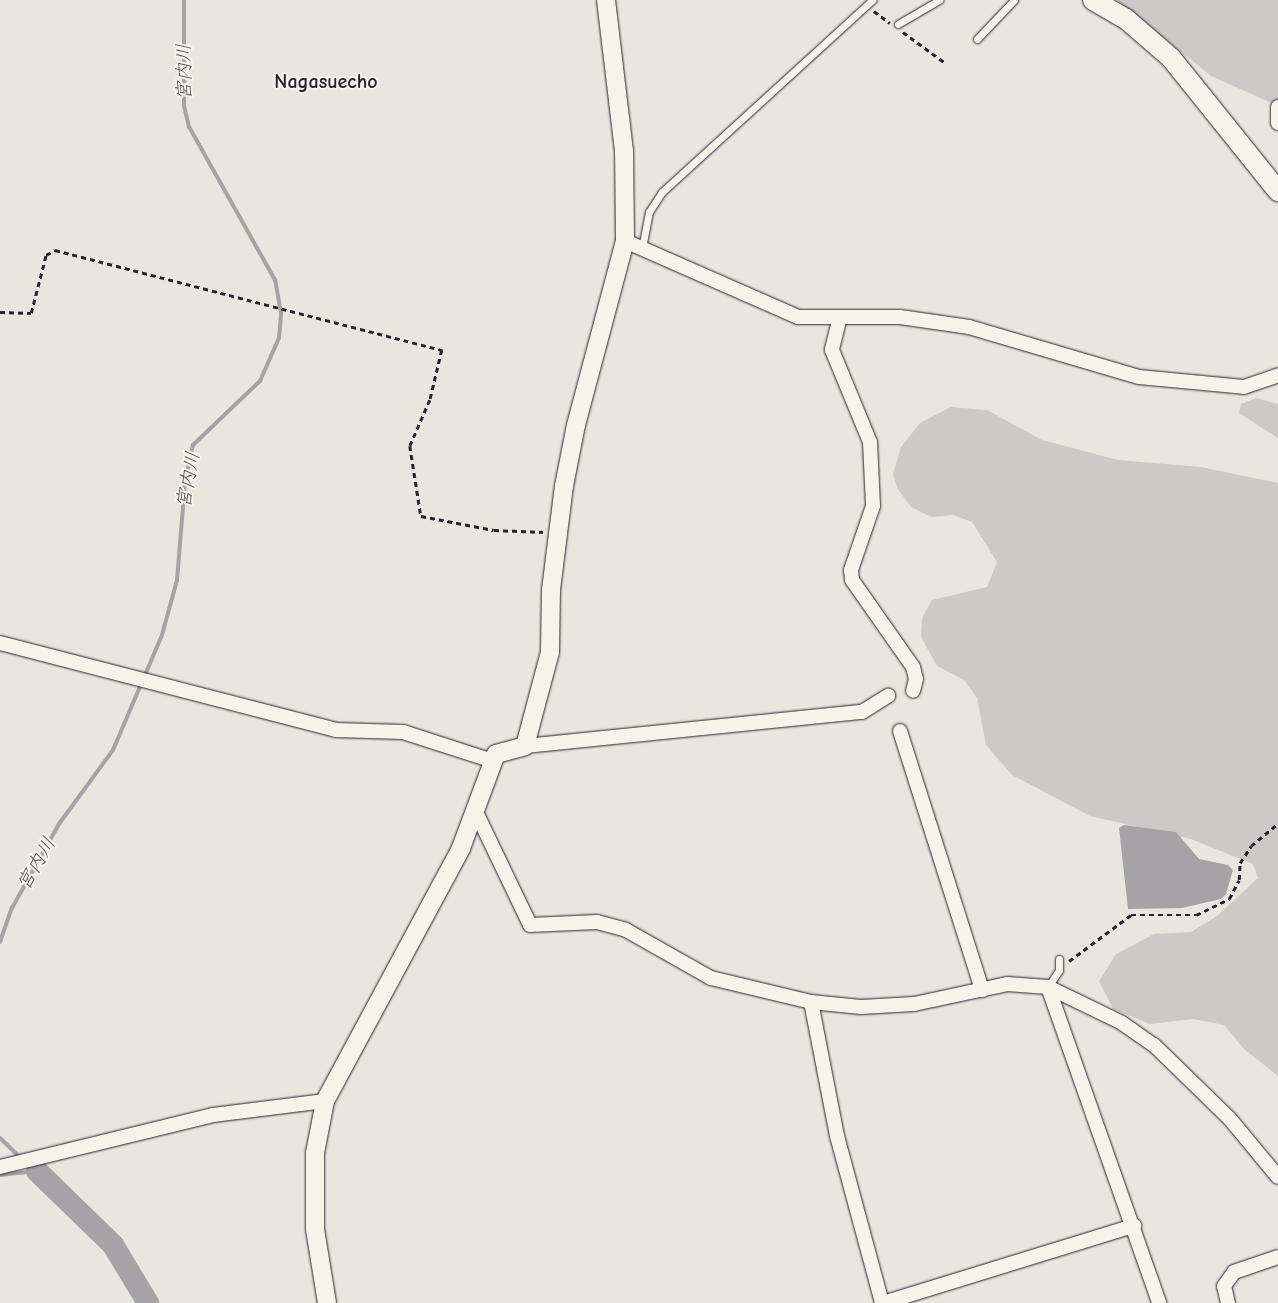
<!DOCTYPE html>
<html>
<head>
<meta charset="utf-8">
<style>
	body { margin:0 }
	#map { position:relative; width:1278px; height:1303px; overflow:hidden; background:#eae6de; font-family:"Comic Neue","Klee One",sans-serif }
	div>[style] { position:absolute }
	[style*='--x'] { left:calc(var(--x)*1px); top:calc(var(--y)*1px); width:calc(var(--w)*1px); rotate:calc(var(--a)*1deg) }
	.green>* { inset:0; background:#cdc9c6 }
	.water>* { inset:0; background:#a6a3a6 }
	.stream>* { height:4px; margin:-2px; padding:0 2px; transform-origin:2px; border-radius:2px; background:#a6a3a6 }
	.river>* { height:22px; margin:-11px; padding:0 11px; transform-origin:11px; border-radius:11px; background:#a6a3a6 }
	.path>* { height:2.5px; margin-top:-1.25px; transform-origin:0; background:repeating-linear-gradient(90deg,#22223b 0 5px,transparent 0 9px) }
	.roads { filter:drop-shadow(0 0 1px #22223b) drop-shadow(0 0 1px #22223b) }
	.service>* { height:7px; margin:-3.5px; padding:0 3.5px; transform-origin:3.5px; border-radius:3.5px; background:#f7f3e8 }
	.minor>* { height:14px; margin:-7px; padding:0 7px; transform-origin:7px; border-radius:7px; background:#f7f3e8 }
	.tertiary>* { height:18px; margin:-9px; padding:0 9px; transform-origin:9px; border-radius:9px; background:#f7f3e8 }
	.secondary>* { height:20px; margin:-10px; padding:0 10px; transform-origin:10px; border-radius:10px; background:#f7f3e8 }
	span { translate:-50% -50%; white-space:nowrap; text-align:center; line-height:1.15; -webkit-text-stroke:4px #f7f3e8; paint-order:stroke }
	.water-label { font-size:19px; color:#504f60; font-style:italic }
	.quarter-label { font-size:20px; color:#22223b; font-weight:700 }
</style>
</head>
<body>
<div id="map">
	<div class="green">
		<i style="clip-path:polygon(1117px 0,1278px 0,1278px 106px,1211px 76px)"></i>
		<i style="clip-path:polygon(1256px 398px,1278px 404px,1278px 438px,1239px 413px,1241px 404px)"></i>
		<i style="clip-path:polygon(951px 407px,987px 410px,1042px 440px,1118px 460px,1201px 467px,1278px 483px,1278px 1076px,1244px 1049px,1224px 1025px,1193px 1019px,1150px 1024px,1113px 1009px,1099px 981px,1116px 954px,1154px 934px,1191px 932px,1217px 916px,1258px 878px,1253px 864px,1191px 839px,1090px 816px,1012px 775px,986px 745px,977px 698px,964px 680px,937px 666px,921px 637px,922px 618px,932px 600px,987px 587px,997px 562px,972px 522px,953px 515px,931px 517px,911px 507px,897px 488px,893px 474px,901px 447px,920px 423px)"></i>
	</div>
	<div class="water">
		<i style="clip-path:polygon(1124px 825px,1176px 832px,1199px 859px,1228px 865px,1233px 870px,1226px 894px,1221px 899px,1182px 908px,1128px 909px,1119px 828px)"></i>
	</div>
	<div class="stream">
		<i style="--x:0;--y:942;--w:36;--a:-71"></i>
		<i style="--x:12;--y:908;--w:96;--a:-60.8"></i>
		<i style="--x:59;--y:824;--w:92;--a:-53.9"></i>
		<i style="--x:113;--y:750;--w:125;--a:-66.9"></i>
		<i style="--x:162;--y:635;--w:57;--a:-74.7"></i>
		<i style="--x:177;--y:580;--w:98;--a:-85.3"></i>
		<i style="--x:185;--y:482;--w:38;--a:-78"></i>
		<i style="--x:193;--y:445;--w:93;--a:-43.7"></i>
		<i style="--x:260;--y:381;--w:47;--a:-66.2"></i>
		<i style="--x:279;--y:338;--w:25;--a:-85"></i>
		<i style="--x:281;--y:313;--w:34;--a:-100"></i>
		<i style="--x:275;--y:280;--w:176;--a:-119.3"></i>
		<i style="--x:189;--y:127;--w:23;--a:-103"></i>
		<i style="--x:184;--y:105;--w:105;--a:-90"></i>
		<i style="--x:0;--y:1138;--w:28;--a:44"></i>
		<i style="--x:27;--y:1164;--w:12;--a:35"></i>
		<i style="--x:0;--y:1175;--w:37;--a:-6"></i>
	</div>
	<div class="river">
		<i style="--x:37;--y:1171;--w:106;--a:44.2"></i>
		<i style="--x:113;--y:1245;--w:68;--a:58.9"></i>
	</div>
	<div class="path">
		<i style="--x:874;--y:11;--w:20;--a:37"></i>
		<i style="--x:903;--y:32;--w:51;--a:36.2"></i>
		<i style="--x:0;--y:312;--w:31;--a:2"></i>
		<i style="--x:31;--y:313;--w:60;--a:-75.5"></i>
		<i style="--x:46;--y:255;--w:10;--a:-29"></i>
		<i style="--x:55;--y:250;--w:400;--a:14.5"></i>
		<i style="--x:442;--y:350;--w:51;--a:103.5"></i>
		<i style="--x:430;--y:400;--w:50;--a:113.5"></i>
		<i style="--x:410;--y:446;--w:71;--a:81.1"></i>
		<i style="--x:421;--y:516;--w:74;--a:10.9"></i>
		<i style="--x:494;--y:530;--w:49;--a:2.3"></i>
		<i style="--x:1069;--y:961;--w:77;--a:-36.6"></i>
		<i style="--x:1131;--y:915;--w:65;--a:0"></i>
		<i style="--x:1196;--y:915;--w:37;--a:-26"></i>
		<i style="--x:1229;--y:899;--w:21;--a:-62"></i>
		<i style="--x:1239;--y:880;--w:17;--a:-87"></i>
		<i style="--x:1240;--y:863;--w:20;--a:-57"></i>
		<i style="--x:1251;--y:846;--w:35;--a:-40"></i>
	</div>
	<div class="roads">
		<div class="service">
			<i style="--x:898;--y:24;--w:48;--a:-30.3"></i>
			<i style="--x:977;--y:39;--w:54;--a:-46.5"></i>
			<i style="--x:642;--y:248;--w:37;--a:-79"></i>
			<i style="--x:649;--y:212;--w:24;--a:-57"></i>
			<i style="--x:662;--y:192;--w:285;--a:-42.4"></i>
			<i style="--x:1048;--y:987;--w:20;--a:-57"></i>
			<i style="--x:1059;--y:970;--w:11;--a:-90"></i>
		</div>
		<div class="minor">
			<i style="--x:1278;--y:107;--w:16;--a:90"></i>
			<i style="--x:625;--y:241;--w:189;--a:23.7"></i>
			<i style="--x:798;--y:317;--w:102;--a:0"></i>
			<i style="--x:900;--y:317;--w:70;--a:8.2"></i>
			<i style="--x:969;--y:327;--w:177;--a:16.4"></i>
			<i style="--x:1139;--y:377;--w:105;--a:5.4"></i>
			<i style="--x:1244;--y:387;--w:36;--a:-19"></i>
			<i style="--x:840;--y:317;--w:34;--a:104"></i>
			<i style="--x:832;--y:350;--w:100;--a:67.6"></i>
			<i style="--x:870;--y:442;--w:64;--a:87.3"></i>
			<i style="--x:873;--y:506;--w:68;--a:109"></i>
			<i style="--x:851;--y:570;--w:10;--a:84"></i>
			<i style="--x:852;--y:580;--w:106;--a:55"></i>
			<i style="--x:913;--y:667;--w:12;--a:76"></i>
			<i style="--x:916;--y:679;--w:12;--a:104"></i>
			<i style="--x:0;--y:643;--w:347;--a:14.5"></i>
			<i style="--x:336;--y:730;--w:67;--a:1.7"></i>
			<i style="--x:403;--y:732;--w:95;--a:17.9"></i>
			<i style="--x:900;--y:731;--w:272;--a:72.4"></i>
			<i style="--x:525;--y:746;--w:339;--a:-5.8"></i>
			<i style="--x:862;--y:712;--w:31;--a:-32"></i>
			<i style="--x:475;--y:810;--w:127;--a:64.4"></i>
			<i style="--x:530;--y:925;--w:67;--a:-2.6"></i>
			<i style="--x:597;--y:922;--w:30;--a:15"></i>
			<i style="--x:626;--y:930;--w:98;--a:29.5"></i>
			<i style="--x:711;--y:978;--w:103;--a:13.5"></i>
			<i style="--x:811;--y:1002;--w:50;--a:5.7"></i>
			<i style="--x:861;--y:1007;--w:53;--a:-3.2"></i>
			<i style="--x:914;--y:1004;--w:95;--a:-12.1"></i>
			<i style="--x:1007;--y:984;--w:41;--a:4.2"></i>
			<i style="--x:1048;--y:987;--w:82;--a:25.9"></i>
			<i style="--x:1122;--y:1023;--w:39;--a:35"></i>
			<i style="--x:1154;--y:1045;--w:106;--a:44.2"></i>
			<i style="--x:1230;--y:1119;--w:75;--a:50.4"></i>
			<i style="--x:1048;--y:987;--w:335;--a:70.6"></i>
			<i style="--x:811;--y:1002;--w:136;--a:79"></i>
			<i style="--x:837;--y:1136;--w:173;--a:74.9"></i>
			<i style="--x:0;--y:1167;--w:219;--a:-13.7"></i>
			<i style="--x:213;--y:1115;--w:113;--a:-7.1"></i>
			<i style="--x:883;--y:1303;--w:263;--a:-17.1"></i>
			<i style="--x:1228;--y:1303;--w:17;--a:-103"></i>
			<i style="--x:1224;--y:1286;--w:17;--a:-54"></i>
			<i style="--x:1234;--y:1272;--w:46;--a:-18.8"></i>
		</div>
		<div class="tertiary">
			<i style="--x:327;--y:1303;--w:75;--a:-99.2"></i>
			<i style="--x:315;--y:1229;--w:76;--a:-90"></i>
			<i style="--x:315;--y:1153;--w:53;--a:-79.1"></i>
			<i style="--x:325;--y:1101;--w:287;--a:-61.7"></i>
			<i style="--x:461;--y:848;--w:100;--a:-69.6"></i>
			<i style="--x:496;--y:754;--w:30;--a:-15"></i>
			<i style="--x:525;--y:746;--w:97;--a:-75.1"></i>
			<i style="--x:550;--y:652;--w:62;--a:-89.1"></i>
			<i style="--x:551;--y:590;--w:105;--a:-82.9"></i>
			<i style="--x:564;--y:486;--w:62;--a:-78.9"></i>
			<i style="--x:576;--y:425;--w:190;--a:-75.1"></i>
			<i style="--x:625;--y:241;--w:90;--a:-90.6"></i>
			<i style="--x:624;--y:151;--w:152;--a:-96.8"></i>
		</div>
		<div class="secondary">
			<i style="--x:1093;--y:0;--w:38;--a:30"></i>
			<i style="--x:1126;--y:19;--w:60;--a:40.9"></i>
			<i style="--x:1171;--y:58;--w:171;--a:51.2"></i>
		</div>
	</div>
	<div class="water-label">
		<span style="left:185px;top:72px;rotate:-91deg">宮内川</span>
		<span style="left:189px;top:480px;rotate:-80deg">宮内川</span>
		<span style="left:37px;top:864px;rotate:-60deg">宮内川</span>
	</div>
	<div class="quarter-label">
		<span style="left:326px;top:81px">Nagasuecho</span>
	</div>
</div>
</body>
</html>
